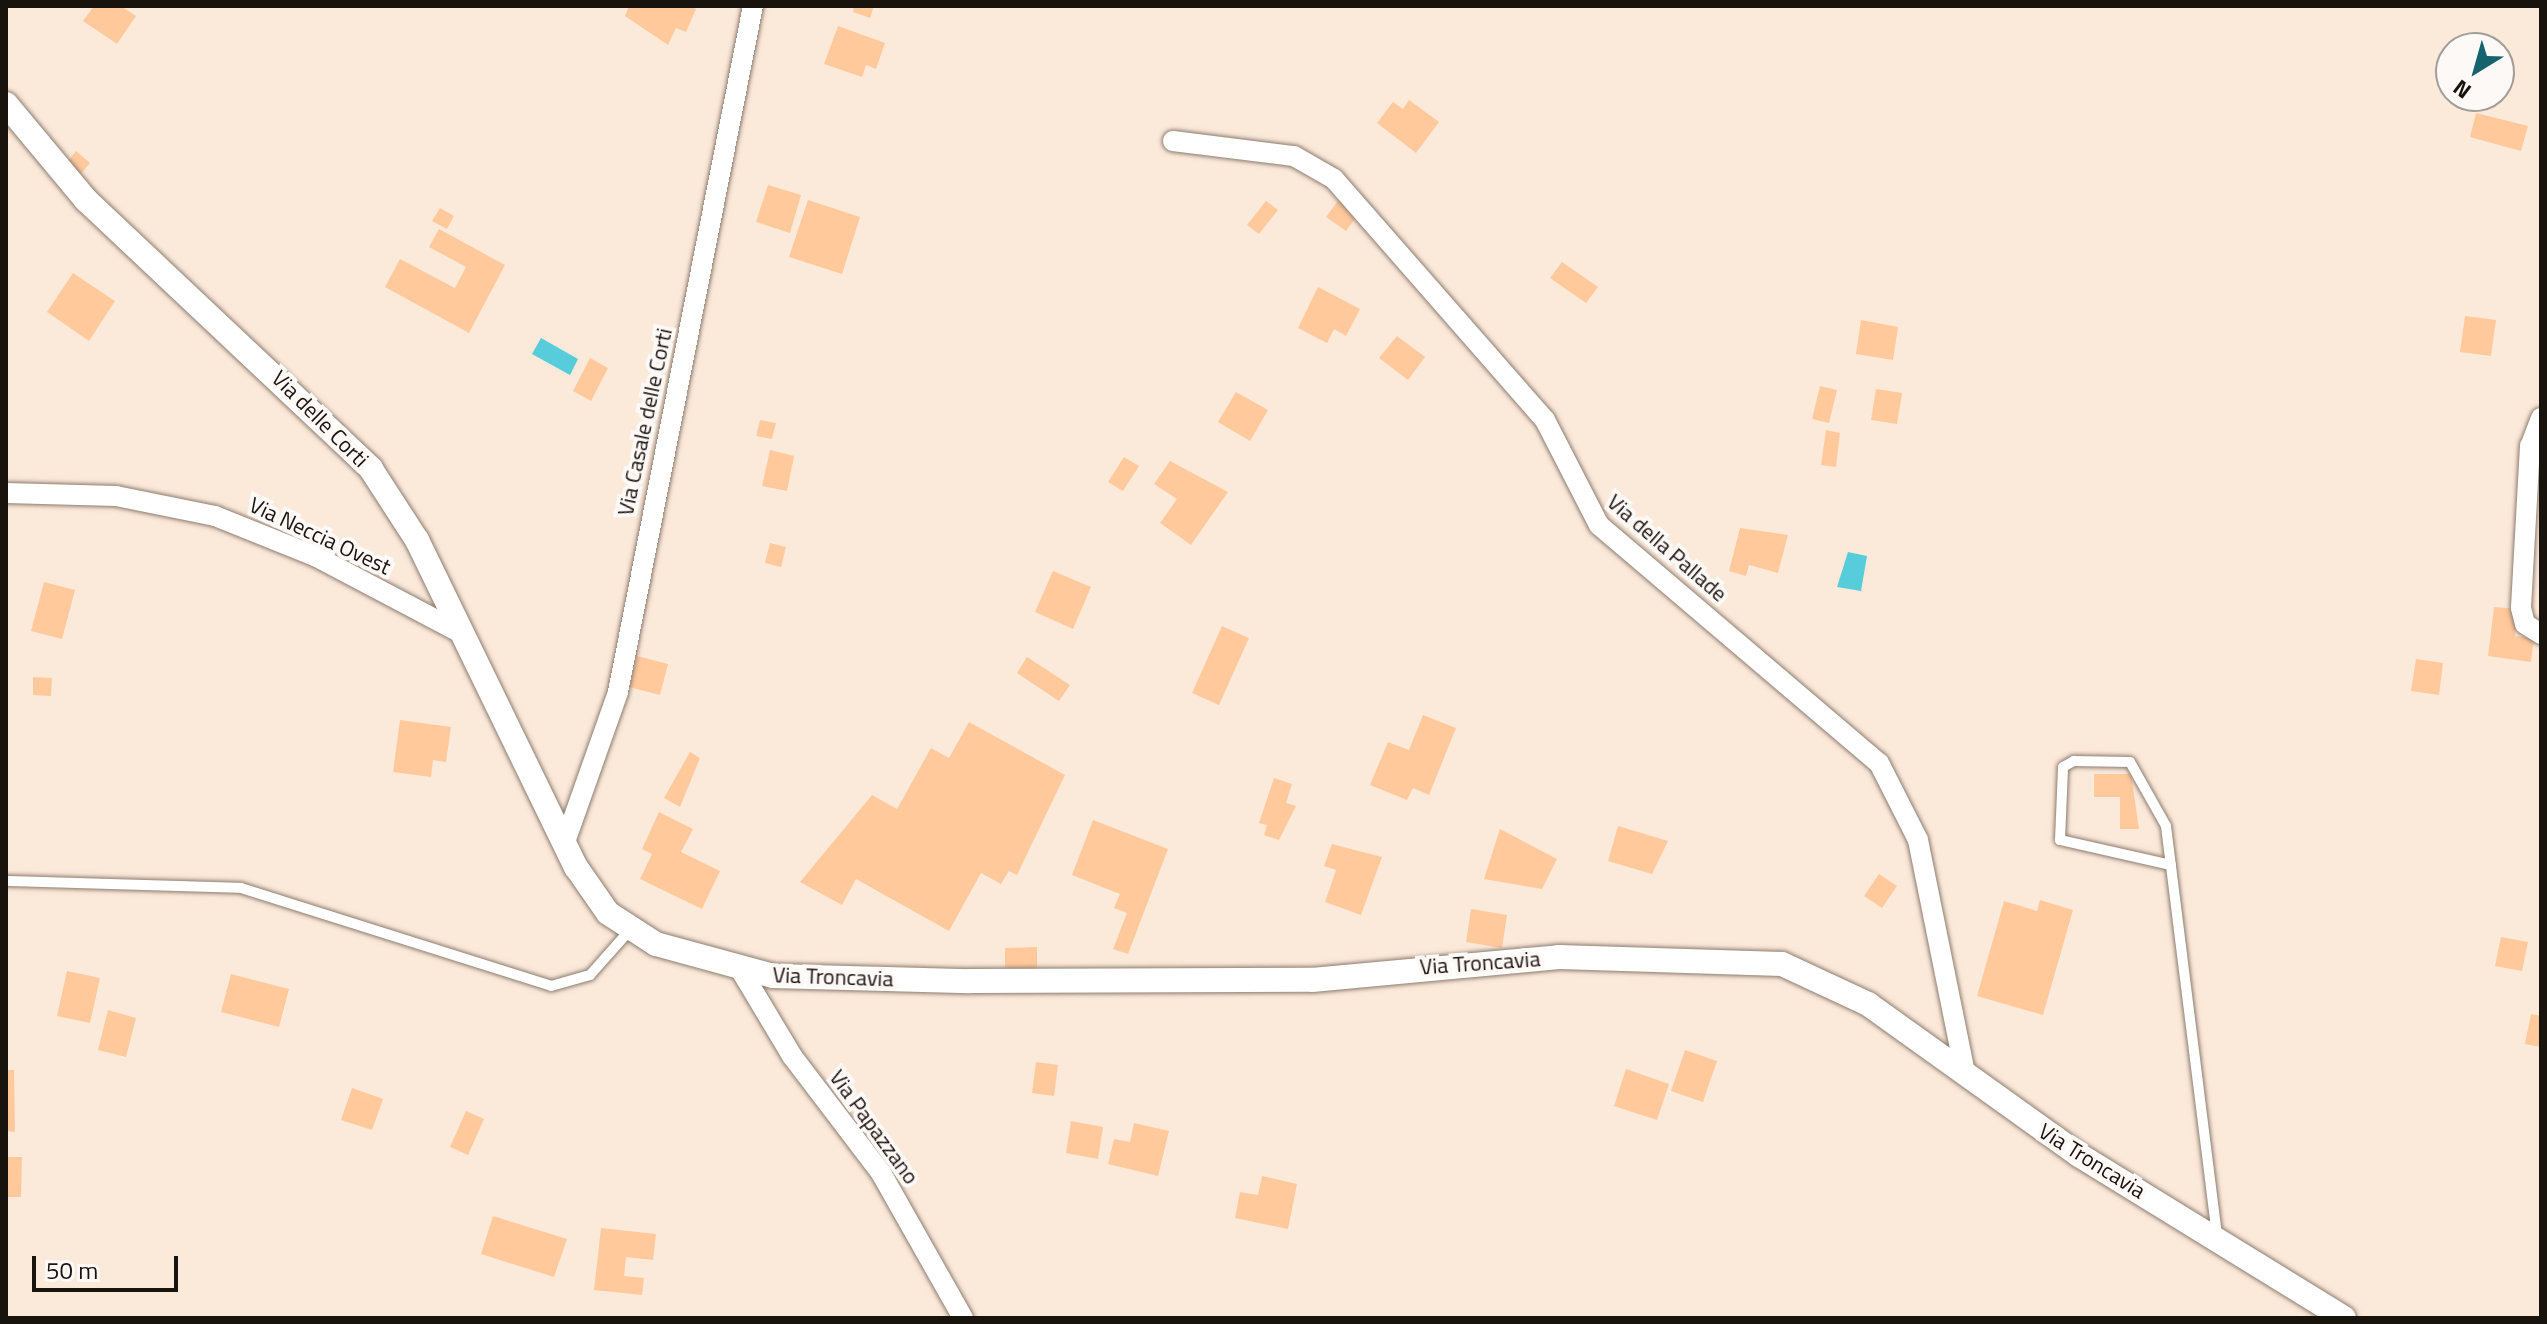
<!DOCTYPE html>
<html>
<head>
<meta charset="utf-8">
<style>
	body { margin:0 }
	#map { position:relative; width:2547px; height:1324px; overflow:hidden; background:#fbe9da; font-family:"Titillium Web",sans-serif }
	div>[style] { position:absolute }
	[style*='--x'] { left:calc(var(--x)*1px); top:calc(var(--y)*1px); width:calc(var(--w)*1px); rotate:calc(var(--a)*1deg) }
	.water>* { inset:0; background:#57ccdb }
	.building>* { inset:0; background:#ffc99c }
	.roads { filter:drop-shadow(0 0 2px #8d7d6f) drop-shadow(0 0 2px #8d7d6f) }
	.service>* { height:10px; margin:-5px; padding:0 5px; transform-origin:5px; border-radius:5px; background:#fff }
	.minor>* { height:20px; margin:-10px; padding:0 10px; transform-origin:10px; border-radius:10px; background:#fff }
	.tertiary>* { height:24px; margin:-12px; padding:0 12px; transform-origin:12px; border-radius:12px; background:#fff }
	span { translate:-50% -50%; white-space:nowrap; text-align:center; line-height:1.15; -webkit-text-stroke:8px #fdf9f6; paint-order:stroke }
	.street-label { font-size:22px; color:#19130e }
	.frame { position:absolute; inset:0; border:8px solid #19130e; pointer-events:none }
	.north { position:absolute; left:2435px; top:32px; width:80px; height:80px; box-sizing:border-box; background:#fdf9f6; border:2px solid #a29d99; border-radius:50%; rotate:217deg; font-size:22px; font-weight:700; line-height:32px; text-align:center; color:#19130e }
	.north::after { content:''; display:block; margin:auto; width:28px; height:36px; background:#15636c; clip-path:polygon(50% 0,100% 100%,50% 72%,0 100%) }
	.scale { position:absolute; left:32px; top:1256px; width:146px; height:36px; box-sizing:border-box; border:4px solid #19130e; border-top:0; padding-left:10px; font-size:24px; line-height:28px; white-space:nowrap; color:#19130e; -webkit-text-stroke:6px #fdf9f6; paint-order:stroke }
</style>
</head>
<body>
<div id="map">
	<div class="water">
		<i style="clip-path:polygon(541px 338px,578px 359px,570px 375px,532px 354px)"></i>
		<i style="clip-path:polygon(1848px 552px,1867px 556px,1861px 591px,1837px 587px)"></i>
	</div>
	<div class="building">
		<i style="clip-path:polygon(94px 6px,121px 6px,136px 16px,117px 44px,83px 21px)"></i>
		<i style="clip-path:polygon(629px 6px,690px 6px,696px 9px,686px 32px,676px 28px,668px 45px,625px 16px)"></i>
		<i style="clip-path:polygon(854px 6px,874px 6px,870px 18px,853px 12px)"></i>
		<i style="clip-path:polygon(838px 26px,885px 43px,876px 69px,866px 65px,862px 77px,824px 64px)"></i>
		<i style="clip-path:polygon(1409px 100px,1439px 122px,1416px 153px,1377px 123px,1393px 102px,1403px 109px)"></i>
		<i style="clip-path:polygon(2476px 113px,2528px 126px,2521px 151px,2470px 137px)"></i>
		<i style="clip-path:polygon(76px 151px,90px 163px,78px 177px,65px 165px)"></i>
		<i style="clip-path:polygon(768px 185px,801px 195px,790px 233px,756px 222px)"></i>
		<i style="clip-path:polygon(1340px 198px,1359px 213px,1346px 231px,1326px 217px)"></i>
		<i style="clip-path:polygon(808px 200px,860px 217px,842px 274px,789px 257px)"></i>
		<i style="clip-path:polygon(1266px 201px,1278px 210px,1259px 234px,1247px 225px)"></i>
		<i style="clip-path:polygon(440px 208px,454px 216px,447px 229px,432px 221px)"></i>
		<i style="clip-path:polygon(439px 229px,505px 265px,469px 333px,385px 287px,400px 259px,455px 288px,466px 267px,429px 247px)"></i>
		<i style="clip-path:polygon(1562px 262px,1598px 287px,1586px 303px,1550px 278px)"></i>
		<i style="clip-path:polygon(73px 273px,115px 301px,89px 341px,47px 312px)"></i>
		<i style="clip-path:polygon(1318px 287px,1360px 309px,1346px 336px,1334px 329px,1327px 343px,1298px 328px)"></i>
		<i style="clip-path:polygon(2465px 316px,2496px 320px,2491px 356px,2460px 352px)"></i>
		<i style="clip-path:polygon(1861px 320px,1898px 327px,1893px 360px,1856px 354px)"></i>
		<i style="clip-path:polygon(1397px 336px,1425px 357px,1408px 380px,1379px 358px)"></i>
		<i style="clip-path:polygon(590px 358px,608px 368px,591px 401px,573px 391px)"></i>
		<i style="clip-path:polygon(1820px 386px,1837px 390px,1829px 423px,1812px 419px)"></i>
		<i style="clip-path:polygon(1876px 389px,1902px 393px,1897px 424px,1871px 420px)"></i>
		<i style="clip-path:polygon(1236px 392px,1268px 410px,1250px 441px,1218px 422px)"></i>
		<i style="clip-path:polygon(760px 420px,776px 423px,772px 439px,756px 436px)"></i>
		<i style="clip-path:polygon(1826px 430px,1840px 433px,1836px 467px,1821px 465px)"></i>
		<i style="clip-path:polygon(770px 450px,794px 456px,787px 491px,762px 486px)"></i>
		<i style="clip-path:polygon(1124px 457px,1139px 466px,1123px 491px,1108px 482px)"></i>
		<i style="clip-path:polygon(1170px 461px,1228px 492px,1191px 545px,1160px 523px,1177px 499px,1154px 484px)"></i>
		<i style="clip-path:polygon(1740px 528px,1788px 535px,1778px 573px,1749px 565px,1746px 576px,1729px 571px)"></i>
		<i style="clip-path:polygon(770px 543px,786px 547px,781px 567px,765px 563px)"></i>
		<i style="clip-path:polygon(1053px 571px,1091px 587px,1073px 629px,1035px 612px)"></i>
		<i style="clip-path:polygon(44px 582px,75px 590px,62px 639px,31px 631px)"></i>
		<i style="clip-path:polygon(2494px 607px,2518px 609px,2515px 636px,2534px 638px,2531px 662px,2488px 656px)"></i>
		<i style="clip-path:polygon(1222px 626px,1249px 638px,1219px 705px,1192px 693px)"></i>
		<i style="clip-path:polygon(637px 656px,668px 664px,660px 695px,629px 687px)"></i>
		<i style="clip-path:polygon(1027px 657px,1070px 685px,1059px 701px,1017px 673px)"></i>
		<i style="clip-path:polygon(2416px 659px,2443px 663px,2439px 695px,2411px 691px)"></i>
		<i style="clip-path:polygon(33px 677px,52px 678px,51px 696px,33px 695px)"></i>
		<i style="clip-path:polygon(1423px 715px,1456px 728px,1429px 795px,1413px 788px,1407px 800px,1370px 785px,1388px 742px,1409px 750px)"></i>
		<i style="clip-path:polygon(400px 720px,451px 727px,446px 762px,433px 760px,431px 777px,393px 772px)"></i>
		<i style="clip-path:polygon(969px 722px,1065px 775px,1017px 875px,1009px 871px,1001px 884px,981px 873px,949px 931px,856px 879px,842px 905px,800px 882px,872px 795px,897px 809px,931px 748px,949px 758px)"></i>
		<i style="clip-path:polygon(690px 752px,700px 758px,680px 807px,664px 798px)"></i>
		<i style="clip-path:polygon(2094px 774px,2131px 774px,2139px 829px,2120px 829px,2120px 797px,2094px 797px)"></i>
		<i style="clip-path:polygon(1274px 778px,1292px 784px,1286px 803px,1296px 806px,1279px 840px,1264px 835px,1267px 825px,1259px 823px)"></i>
		<i style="clip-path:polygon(659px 812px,693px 829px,681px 852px,720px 871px,702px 909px,640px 879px,652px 854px,642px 849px)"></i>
		<i style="clip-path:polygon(1093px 820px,1168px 849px,1128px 954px,1113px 949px,1127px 913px,1114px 908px,1120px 894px,1072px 875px)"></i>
		<i style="clip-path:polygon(1618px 826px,1668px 841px,1652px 874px,1608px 861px)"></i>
		<i style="clip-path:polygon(1500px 829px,1557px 859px,1542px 889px,1484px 879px)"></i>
		<i style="clip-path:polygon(1332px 844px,1382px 857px,1361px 915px,1325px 902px,1336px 870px,1324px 866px)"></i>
		<i style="clip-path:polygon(1879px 874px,1897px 886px,1882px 908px,1864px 896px)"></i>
		<i style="clip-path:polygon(2040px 900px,2073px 910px,2043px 1015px,1977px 996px,2004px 901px,2037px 911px)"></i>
		<i style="clip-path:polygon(1471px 909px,1507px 915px,1502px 948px,1466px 942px)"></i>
		<i style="clip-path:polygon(2501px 937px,2528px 942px,2522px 971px,2495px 966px)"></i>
		<i style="clip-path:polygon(1037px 947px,1037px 973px,1005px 973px,1005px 948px)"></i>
		<i style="clip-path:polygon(67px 971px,100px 978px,90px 1023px,57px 1016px)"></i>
		<i style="clip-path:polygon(231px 974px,289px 989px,279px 1027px,221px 1012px)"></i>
		<i style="clip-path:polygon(108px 1010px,136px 1018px,126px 1057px,98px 1050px)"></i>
		<i style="clip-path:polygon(2531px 1014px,2541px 1016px,2541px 1047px,2525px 1044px)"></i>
		<i style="clip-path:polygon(1685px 1050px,1717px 1061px,1703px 1102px,1671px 1091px)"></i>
		<i style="clip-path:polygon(1036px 1062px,1058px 1065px,1054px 1096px,1032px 1093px)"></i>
		<i style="clip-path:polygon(1626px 1069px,1669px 1084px,1657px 1120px,1614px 1106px)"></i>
		<i style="clip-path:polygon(6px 1070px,14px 1070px,15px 1132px,6px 1131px)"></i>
		<i style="clip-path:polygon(352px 1088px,383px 1099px,372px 1130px,341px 1120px)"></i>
		<i style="clip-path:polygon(466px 1111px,484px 1119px,468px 1155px,450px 1147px)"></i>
		<i style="clip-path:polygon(1071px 1121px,1103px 1127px,1098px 1159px,1066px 1153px)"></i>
		<i style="clip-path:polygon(1134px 1123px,1169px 1131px,1158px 1176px,1108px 1164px,1114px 1139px,1130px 1142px)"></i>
		<i style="clip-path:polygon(6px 1157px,22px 1157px,21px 1197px,6px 1197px)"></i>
		<i style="clip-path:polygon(1262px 1176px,1297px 1184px,1288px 1229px,1235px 1218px,1240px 1192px,1258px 1195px)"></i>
		<i style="clip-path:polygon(493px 1216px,567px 1239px,554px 1277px,481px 1254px)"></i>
		<i style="clip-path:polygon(601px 1228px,656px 1234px,653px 1260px,626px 1257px,624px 1276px,644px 1278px,642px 1295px,594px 1290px)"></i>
	</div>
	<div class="roads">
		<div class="service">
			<i style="--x:2171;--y:865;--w:114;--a:-167.3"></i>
			<i style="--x:2060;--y:840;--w:73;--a:-87.6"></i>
			<i style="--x:2063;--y:767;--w:13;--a:-29"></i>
			<i style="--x:2074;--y:761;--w:56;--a:1"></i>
			<i style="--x:2130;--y:762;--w:73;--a:60.6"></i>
			<i style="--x:2166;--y:826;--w:411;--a:82.9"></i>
			<i style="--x:6;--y:881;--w:235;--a:1.7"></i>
			<i style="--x:241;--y:888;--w:325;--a:17.5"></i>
			<i style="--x:551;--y:986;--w:41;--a:-15.8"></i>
			<i style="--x:590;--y:975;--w:60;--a:-48.4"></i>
		</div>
		<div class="minor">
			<i style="--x:1173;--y:141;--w:122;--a:7.1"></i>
			<i style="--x:1294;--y:156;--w:46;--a:29.9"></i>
			<i style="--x:1334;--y:179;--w:320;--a:48.8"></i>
			<i style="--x:1545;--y:420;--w:118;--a:62.8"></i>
			<i style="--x:1599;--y:525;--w:367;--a:40.4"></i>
			<i style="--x:1879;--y:763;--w:86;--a:63.1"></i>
			<i style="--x:1918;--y:840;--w:239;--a:78.6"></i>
			<i style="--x:2541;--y:418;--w:30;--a:111"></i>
			<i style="--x:2530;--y:446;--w:162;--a:93.2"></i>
			<i style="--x:2521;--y:608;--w:16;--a:76"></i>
			<i style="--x:2525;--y:624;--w:19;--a:32"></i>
			<i style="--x:6;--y:493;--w:110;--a:1.6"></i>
			<i style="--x:116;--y:496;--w:101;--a:11.4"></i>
			<i style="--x:215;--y:516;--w:110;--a:21.9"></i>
			<i style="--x:317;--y:557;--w:165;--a:27.8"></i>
			<i style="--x:565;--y:842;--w:159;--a:-70.5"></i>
			<i style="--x:618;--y:692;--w:699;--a:-78.87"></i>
			<i style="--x:740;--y:969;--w:101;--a:59.1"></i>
			<i style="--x:792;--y:1056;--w:147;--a:52.7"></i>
			<i style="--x:881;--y:1173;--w:167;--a:60.5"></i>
		</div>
		<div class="tertiary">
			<i style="--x:6;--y:104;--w:125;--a:50.2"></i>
			<i style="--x:86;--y:200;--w:392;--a:43.3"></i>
			<i style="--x:371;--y:469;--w:85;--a:57.1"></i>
			<i style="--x:417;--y:540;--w:364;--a:64.1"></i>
			<i style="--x:576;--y:867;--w:56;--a:55.2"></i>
			<i style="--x:608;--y:913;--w:57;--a:32.9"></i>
			<i style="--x:656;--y:944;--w:121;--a:15.3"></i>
			<i style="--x:773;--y:976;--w:197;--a:1.5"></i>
			<i style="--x:970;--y:981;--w:342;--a:-0.2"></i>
			<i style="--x:1312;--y:980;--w:248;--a:-5.3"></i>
			<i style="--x:1559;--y:957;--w:223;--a:1.8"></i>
			<i style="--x:1782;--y:964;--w:95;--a:24.9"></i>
			<i style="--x:1868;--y:1004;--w:259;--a:35.6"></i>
			<i style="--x:2079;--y:1155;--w:311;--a:31.6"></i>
		</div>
	</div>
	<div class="street-label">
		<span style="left:320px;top:419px;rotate:45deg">Via delle Corti</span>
		<span style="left:645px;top:422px;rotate:-78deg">Via Casale delle Corti</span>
		<span style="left:320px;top:536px;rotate:25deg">Via Neccia Ovest</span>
		<span style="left:1667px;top:548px;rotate:41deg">Via della Pallade</span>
		<span style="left:1480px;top:963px;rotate:-4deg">Via Troncavia</span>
		<span style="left:833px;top:977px;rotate:2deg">Via Troncavia</span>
		<span style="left:874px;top:1127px;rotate:54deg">Via Papazzano</span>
		<span style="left:2092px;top:1161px;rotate:32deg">Via Troncavia</span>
	</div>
	<div class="frame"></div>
	<div class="north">N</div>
	<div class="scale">50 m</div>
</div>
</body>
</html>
